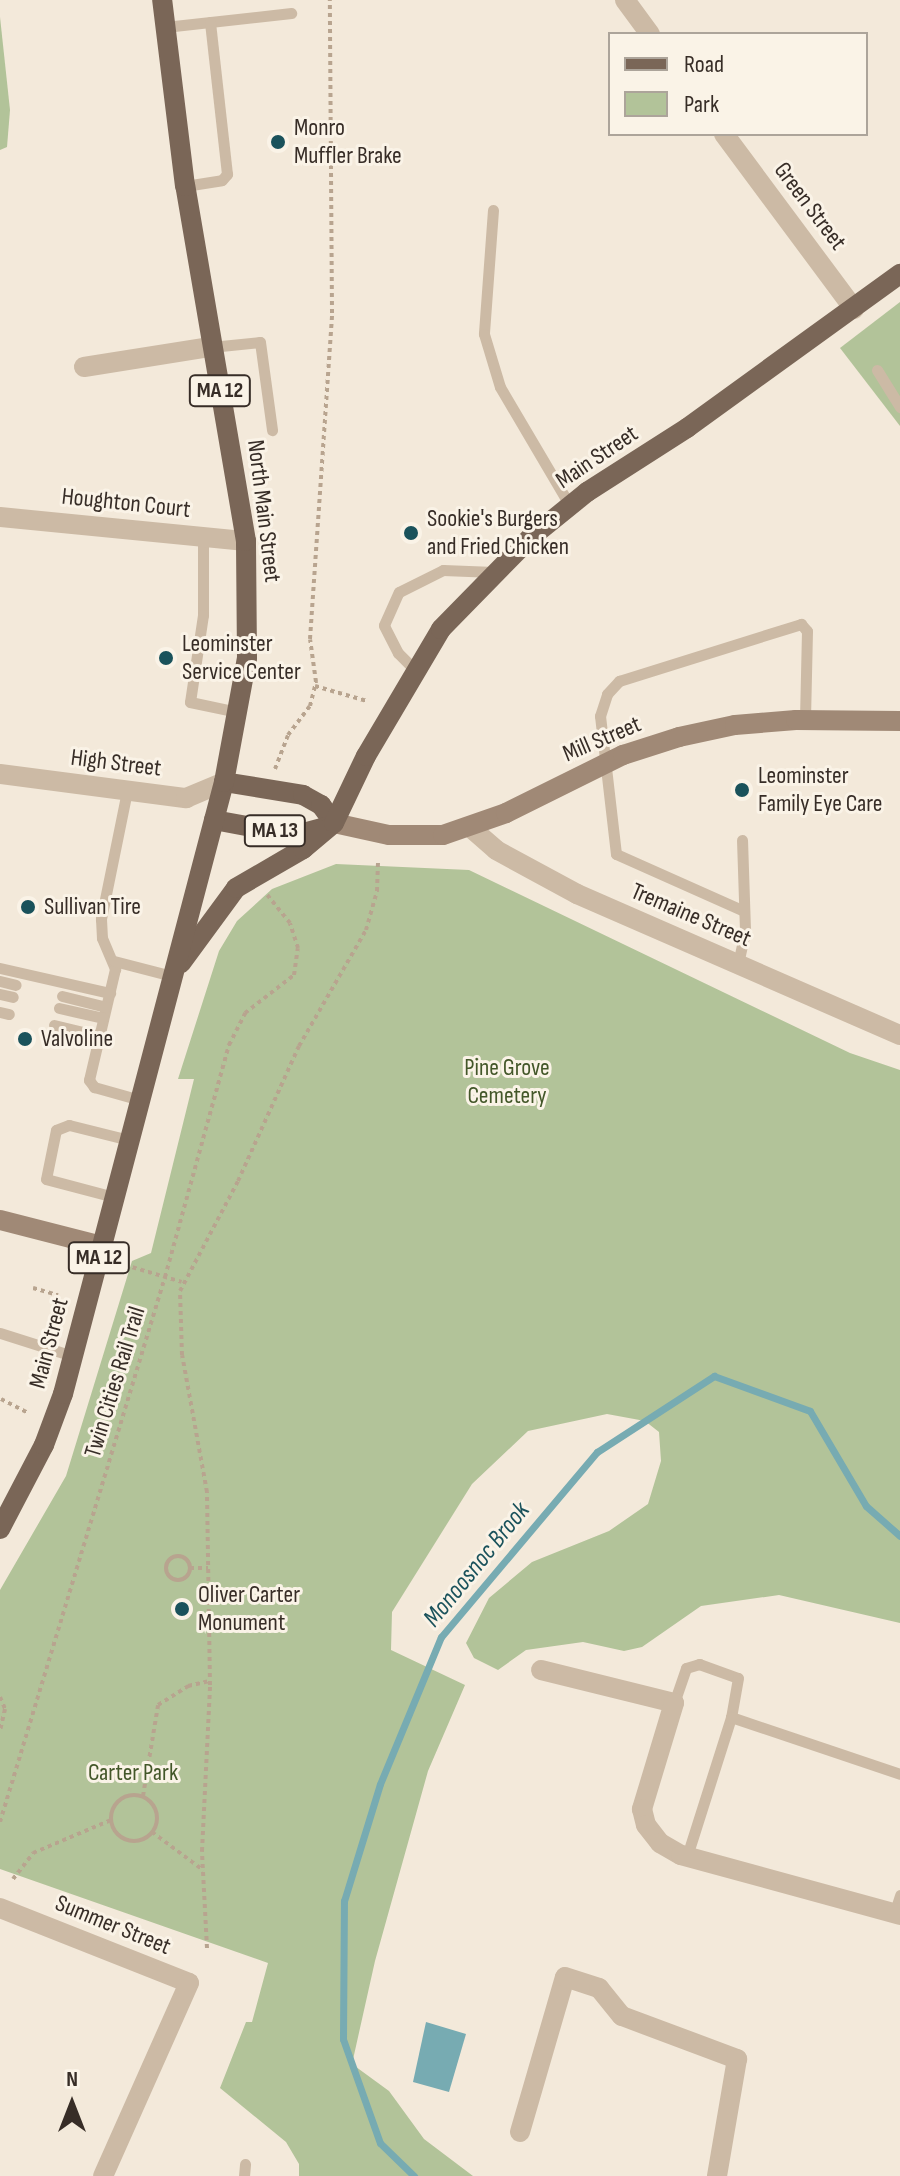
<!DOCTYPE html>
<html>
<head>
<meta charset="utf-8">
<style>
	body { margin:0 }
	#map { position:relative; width:900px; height:2176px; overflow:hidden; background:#f3e9da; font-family:"Sofia Sans Condensed",sans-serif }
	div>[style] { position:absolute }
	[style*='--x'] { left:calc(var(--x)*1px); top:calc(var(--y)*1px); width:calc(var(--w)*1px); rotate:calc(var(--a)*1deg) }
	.green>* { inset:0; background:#b2c399 }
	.water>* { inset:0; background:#77abb2 }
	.stream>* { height:7px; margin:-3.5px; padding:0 3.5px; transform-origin:3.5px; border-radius:3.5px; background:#77abb2 }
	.path>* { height:4px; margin-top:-2px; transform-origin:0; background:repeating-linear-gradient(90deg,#b8a48f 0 4px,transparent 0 8px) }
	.path>.ring { margin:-2px; padding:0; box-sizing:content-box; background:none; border:4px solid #b8a48f; border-radius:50% }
	.lane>* { height:11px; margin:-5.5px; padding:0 5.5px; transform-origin:5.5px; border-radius:5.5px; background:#ccbaa5 }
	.street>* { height:20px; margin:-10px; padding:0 10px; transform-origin:10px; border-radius:10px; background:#ccbaa5 }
	.secondary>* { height:20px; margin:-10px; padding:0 10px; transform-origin:10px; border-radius:10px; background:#a08976 }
	.primary>* { height:20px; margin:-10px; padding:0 10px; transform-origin:10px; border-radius:10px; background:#7a6657 }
	.dots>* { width:22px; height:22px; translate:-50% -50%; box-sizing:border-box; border:4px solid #faf3e7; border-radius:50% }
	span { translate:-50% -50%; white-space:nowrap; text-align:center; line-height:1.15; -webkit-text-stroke:6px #faf3e7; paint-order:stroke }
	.shield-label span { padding:2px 6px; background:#faf3e7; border:2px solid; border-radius:6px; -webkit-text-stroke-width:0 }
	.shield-label { font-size:22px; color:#372d27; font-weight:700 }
	.poi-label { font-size:24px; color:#372d27 }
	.left { translate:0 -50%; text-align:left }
	.street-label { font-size:24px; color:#372d27 }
	.park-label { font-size:24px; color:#435729 }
	.water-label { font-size:26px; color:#1a525b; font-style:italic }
	.legend { position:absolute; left:608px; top:32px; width:260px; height:104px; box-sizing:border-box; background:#faf3e7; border:2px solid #aca49a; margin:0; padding:10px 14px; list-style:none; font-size:24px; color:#372d27 }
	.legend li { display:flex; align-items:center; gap:16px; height:40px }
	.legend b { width:40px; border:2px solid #aca49a }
	.north { position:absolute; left:32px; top:2064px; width:80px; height:80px; -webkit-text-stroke:6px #faf3e7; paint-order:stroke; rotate:0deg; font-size:22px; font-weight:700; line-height:32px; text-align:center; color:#372d27 }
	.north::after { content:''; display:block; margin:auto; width:28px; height:36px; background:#372d27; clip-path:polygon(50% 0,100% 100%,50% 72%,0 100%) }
</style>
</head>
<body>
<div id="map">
	<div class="green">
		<i style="clip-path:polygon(0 17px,10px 110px,7px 147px,0 150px)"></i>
		<i style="clip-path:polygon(900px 302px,900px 426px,840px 348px)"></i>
		<i style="clip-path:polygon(336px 864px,469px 870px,850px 1053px,900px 1070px,900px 1623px,779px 1595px,701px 1606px,642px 1647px,624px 1651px,583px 1642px,526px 1650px,498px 1670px,474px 1658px,466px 1643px,489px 1598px,532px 1562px,609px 1531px,648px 1504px,661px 1461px,659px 1432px,645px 1421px,607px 1414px,528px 1431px,472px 1484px,392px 1612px,391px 1650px,465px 1685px,428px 1771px,375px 1961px,352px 2064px,389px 2091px,424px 2139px,473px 2176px,299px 2176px,299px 2164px,286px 2142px,220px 2088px,246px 2022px,252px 2022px,268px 1963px,0 1869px,0 1590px,66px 1476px,132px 1261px,151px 1253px,194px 1079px,178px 1079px,219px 951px,237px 921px,272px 889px)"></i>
	</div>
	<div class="water">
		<i style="clip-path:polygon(426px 2022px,466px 2034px,449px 2092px,413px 2082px)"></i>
	</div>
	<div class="stream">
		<i style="--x:414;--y:2176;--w:47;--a:-135.9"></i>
		<i style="--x:380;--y:2143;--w:110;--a:-109.6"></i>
		<i style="--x:343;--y:2039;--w:138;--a:-89.6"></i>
		<i style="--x:344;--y:1901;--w:122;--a:-72.9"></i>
		<i style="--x:380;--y:1784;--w:159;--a:-67.5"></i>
		<i style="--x:441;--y:1637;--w:242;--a:-49.9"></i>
		<i style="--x:597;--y:1452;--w:140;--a:-33"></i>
		<i style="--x:714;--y:1376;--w:102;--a:20"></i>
		<i style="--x:810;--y:1411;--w:110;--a:59.5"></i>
		<i style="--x:866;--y:1506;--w:45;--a:41.4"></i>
	</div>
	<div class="path">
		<i style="--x:315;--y:686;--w:54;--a:16.1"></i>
		<i style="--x:275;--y:769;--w:36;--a:-69"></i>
		<i style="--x:288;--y:735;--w:36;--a:-53"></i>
		<i style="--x:310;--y:706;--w:25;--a:-76"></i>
		<i style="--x:316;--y:682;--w:43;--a:-97.9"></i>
		<i style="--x:310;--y:639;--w:327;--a:-86.1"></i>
		<i style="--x:332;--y:313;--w:313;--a:-90.4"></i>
		<i style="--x:125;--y:1265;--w:59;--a:16.6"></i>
		<i style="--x:33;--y:1288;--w:26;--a:16"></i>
		<i style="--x:1;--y:1399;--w:29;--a:27"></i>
		<i class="ring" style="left:166px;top:1556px;width:20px;height:20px"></i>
		<i style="--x:190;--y:1568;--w:18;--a:0"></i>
		<i style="--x:0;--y:1697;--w:13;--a:67"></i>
		<i style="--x:5;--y:1709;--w:22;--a:103"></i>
		<i class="ring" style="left:111px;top:1795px;width:42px;height:42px"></i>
		<i style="--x:143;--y:1796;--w:92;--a:-80.6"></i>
		<i style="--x:158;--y:1705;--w:36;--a:-32"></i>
		<i style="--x:188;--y:1686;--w:22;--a:-13"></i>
		<i style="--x:0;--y:1822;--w:569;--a:-73.16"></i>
		<i style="--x:165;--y:1277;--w:241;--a:-74.6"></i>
		<i style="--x:229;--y:1045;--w:36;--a:-63"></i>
		<i style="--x:245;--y:1013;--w:62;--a:-37.8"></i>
		<i style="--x:294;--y:975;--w:27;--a:-82"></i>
		<i style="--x:298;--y:948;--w:26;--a:-108"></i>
		<i style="--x:290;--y:923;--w:38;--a:-129"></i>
		<i style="--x:152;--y:1832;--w:64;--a:36.7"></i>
		<i style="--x:13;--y:1879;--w:33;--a:-52"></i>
		<i style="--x:33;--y:1853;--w:85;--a:-22.9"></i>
		<i style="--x:207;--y:1948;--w:97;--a:-93"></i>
		<i style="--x:202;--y:1851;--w:166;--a:-87.2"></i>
		<i style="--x:210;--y:1685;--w:193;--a:-90.9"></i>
		<i style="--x:207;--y:1492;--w:139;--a:-100.3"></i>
		<i style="--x:182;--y:1355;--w:64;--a:-91.8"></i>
		<i style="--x:180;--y:1291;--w:124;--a:-62.2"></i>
		<i style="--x:238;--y:1181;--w:148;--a:-65.7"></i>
		<i style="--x:299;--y:1046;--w:134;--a:-60"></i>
		<i style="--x:366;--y:930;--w:41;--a:-74.2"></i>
		<i style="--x:377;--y:891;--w:31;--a:-88"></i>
	</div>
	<div class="lane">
		<i style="--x:165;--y:27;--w:127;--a:-6.3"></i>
		<i style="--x:185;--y:186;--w:37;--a:-9"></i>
		<i style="--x:222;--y:180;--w:8;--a:-50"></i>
		<i style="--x:227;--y:174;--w:153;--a:-96.4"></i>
		<i style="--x:493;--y:210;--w:124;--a:94.2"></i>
		<i style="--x:484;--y:334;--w:55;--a:73.2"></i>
		<i style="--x:500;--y:387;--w:138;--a:59.5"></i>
		<i style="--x:211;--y:347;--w:49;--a:-5.8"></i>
		<i style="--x:260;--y:342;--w:89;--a:82.2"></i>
		<i style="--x:877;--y:370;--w:44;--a:58.1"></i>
		<i style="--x:203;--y:537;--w:78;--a:90"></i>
		<i style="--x:203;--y:615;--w:88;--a:98.5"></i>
		<i style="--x:190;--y:702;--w:48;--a:12"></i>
		<i style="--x:418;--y:673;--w:28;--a:-135"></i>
		<i style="--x:398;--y:653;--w:31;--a:-117"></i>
		<i style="--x:384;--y:625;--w:36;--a:-66"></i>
		<i style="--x:399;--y:592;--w:49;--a:-26.6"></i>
		<i style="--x:443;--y:570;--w:51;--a:2.2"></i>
		<i style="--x:127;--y:791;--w:131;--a:101.5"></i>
		<i style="--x:101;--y:919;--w:19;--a:87"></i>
		<i style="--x:102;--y:938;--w:34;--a:67"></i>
		<i style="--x:115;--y:969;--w:114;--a:103.2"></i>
		<i style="--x:89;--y:1080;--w:9;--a:54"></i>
		<i style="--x:94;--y:1087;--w:48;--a:15.8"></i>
		<i style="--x:744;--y:911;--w:140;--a:-156"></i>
		<i style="--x:616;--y:854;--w:139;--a:-96.6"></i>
		<i style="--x:600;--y:716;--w:23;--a:-72"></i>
		<i style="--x:607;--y:694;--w:18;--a:-47"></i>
		<i style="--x:619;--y:681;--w:191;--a:-17.4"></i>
		<i style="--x:801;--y:624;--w:9;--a:49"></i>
		<i style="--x:807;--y:631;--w:89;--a:91.3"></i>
		<i style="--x:114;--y:961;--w:60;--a:14.5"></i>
		<i style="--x:738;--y:964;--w:35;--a:-78"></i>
		<i style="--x:745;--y:930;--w:90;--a:-91.9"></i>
		<i style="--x:0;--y:968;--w:113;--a:12.8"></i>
		<i style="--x:0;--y:981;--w:16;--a:14"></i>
		<i style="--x:0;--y:994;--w:13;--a:13"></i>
		<i style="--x:62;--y:996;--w:45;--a:14"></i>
		<i style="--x:59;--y:1008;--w:45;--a:12.8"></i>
		<i style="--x:0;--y:1012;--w:9;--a:13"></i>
		<i style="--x:54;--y:1025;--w:46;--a:13.7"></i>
		<i style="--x:114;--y:1197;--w:70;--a:-165.2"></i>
		<i style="--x:46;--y:1179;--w:50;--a:-78.5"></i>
		<i style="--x:56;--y:1130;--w:14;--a:-21"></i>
		<i style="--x:69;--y:1125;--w:62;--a:14"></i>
		<i style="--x:0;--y:1333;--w:77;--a:17.5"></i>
		<i style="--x:674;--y:1703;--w:37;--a:-71"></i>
		<i style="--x:686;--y:1668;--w:14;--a:-17"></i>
		<i style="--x:699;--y:1664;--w:41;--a:19.7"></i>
		<i style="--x:738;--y:1678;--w:40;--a:100"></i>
		<i style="--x:687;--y:1856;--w:146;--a:-72.4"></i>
		<i style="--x:731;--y:1717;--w:178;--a:18.6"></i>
		<i style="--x:894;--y:1914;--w:20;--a:-72"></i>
		<i style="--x:244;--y:2176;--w:12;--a:-85"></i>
	</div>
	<div class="street">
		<i style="--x:625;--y:0;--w:42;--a:53.7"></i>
		<i style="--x:724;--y:134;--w:218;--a:53.4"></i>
		<i style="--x:84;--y:367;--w:128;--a:-9"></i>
		<i style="--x:0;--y:517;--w:247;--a:5.6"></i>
		<i style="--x:0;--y:774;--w:188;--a:7.4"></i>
		<i style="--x:186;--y:798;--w:41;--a:-22.8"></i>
		<i style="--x:471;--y:828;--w:33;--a:41"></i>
		<i style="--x:496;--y:850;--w:92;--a:28.5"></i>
		<i style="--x:577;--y:894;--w:352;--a:23.6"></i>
		<i style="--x:541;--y:1670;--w:137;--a:13.9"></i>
		<i style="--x:674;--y:1703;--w:111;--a:106.8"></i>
		<i style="--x:642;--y:1809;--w:16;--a:76"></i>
		<i style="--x:646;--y:1825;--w:23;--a:52"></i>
		<i style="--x:660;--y:1843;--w:24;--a:30"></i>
		<i style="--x:681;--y:1855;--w:227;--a:15.3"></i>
		<i style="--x:0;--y:1908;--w:203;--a:21.6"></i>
		<i style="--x:189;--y:1983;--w:211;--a:114"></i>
		<i style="--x:520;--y:2132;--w:161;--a:-73.8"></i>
		<i style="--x:565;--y:1977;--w:36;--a:18"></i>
		<i style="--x:599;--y:1988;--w:36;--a:51"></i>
		<i style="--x:622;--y:2016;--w:123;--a:20.5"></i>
		<i style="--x:737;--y:2059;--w:119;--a:99.7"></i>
	</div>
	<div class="secondary">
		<i style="--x:334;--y:823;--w:56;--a:12.3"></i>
		<i style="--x:389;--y:835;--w:54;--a:0"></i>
		<i style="--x:443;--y:835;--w:67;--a:-19.2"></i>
		<i style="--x:506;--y:813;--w:131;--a:-26.4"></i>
		<i style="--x:623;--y:755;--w:59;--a:-17.8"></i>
		<i style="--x:679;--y:737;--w:57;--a:-12.1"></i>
		<i style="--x:735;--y:725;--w:61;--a:-4.7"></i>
		<i style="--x:796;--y:720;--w:104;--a:0.6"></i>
		<i style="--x:0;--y:1220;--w:105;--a:14.3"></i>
	</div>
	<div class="primary">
		<i style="--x:224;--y:782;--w:80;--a:9.3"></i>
		<i style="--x:303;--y:795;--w:21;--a:29"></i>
		<i style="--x:321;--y:805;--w:22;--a:54"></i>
		<i style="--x:214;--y:820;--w:83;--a:10.4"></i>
		<i style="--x:296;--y:835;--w:28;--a:-15"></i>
		<i style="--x:181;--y:963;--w:93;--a:-53.7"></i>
		<i style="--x:236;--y:888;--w:78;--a:-30.2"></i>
		<i style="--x:303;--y:849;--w:40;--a:-40"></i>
		<i style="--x:334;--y:823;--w:74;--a:-64.5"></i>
		<i style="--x:366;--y:756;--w:147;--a:-59.4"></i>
		<i style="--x:441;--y:629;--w:126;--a:-45.6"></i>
		<i style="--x:529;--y:539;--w:75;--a:-39"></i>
		<i style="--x:587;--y:492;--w:119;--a:-32.6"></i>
		<i style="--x:687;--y:428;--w:263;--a:-35.9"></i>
		<i style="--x:0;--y:1529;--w:95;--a:-62.4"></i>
		<i style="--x:44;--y:1445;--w:54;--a:-69.6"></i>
		<i style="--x:63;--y:1394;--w:633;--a:-75.26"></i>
		<i style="--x:224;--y:782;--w:126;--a:-79.5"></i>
		<i style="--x:247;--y:658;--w:117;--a:-90.5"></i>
		<i style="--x:246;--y:541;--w:360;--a:-99.7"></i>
		<i style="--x:185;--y:186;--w:187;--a:-97"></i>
	</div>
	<div class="dots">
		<i style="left:278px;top:142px;background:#1a525b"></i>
		<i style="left:411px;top:533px;background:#1a525b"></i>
		<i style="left:166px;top:658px;background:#1a525b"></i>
		<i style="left:742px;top:790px;background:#1a525b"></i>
		<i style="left:28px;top:907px;background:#1a525b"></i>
		<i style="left:25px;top:1039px;background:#1a525b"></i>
		<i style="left:182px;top:1609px;background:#1a525b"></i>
	</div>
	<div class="shield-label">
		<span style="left:220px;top:391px">MA 12</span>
		<span style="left:275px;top:831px">MA 13</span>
		<span style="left:99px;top:1258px">MA 12</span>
	</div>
	<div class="poi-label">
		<span class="left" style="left:294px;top:142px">Monro<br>Muffler Brake</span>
		<span class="left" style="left:427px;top:533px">Sookie's Burgers<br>and Fried Chicken</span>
		<span class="left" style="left:182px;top:658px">Leominster<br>Service Center</span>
		<span class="left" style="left:758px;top:790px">Leominster<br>Family Eye Care</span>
		<span class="left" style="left:44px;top:907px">Sullivan Tire</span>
		<span class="left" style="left:41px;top:1039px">Valvoline</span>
		<span class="left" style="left:198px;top:1609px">Oliver Carter<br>Monument</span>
	</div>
	<div class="street-label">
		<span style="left:810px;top:206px;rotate:53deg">Green Street</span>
		<span style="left:597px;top:457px;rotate:-34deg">Main Street</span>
		<span style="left:126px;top:503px;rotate:6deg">Houghton Court</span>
		<span style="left:264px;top:511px;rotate:83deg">North Main Street</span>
		<span style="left:602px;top:739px;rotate:-23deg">Mill Street</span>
		<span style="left:116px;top:763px;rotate:7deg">High Street</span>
		<span style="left:691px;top:915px;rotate:23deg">Tremaine Street</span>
		<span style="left:49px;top:1343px;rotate:-75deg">Main Street</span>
		<span style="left:115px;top:1382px;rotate:-73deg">Twin Cities Rail Trail</span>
		<span style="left:113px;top:1925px;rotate:22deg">Summer Street</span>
	</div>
	<div class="park-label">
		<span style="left:507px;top:1082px">Pine Grove<br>Cemetery</span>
		<span style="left:133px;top:1773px">Carter Park</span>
	</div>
	<div class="water-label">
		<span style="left:477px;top:1565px;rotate:-51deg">Monoosnoc Brook</span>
	</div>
	<ul class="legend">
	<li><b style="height:10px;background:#7a6657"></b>Road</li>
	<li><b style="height:22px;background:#b2c399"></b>Park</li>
	</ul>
	<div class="north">N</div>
</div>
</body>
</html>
